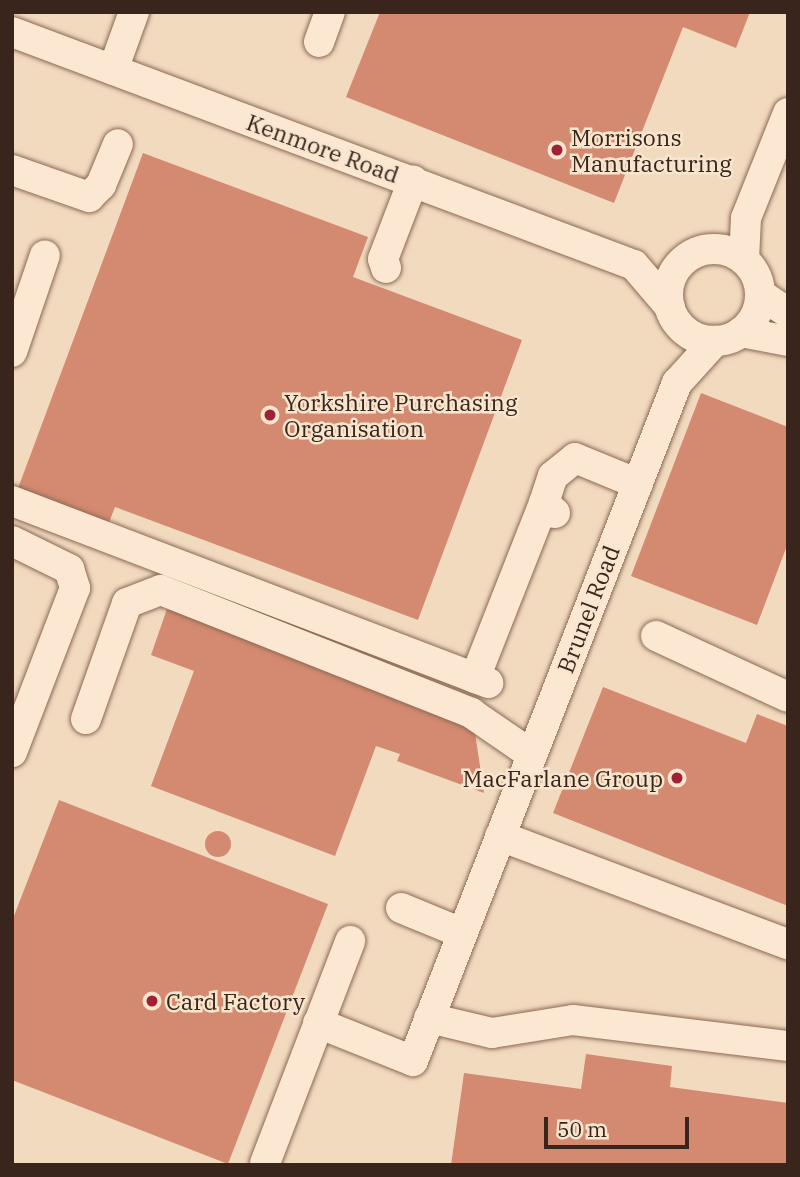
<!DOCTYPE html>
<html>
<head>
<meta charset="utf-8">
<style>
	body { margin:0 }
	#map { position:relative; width:800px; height:1177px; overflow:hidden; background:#f2dabe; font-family:"IBM Plex Serif",serif }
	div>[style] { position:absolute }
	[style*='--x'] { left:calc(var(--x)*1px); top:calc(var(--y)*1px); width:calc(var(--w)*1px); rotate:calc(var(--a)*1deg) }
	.building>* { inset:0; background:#d38a70 }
	.round { border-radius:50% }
	.roads { filter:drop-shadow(0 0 2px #8b6955) drop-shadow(0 0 2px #8b6955) }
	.minor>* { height:30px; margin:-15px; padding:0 15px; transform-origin:15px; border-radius:15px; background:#fce8d2 }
	.minor>.ring { margin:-15px; padding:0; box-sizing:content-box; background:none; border:30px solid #fce8d2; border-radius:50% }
	.dots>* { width:19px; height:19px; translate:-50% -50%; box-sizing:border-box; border:4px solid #f8e5ce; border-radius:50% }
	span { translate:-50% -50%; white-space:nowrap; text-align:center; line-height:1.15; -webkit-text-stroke:5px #f8e5ce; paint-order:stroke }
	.poi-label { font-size:23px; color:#39251b }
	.left { translate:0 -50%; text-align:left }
	.right { translate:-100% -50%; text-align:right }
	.street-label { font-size:23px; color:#39251b }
	.frame { position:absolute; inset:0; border:14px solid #39251b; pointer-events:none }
	.scale { position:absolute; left:544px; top:1117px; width:145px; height:32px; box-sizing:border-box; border:4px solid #39251b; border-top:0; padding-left:9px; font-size:21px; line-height:24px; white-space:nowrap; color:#39251b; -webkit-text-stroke:5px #f8e5ce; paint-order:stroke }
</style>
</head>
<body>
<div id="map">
	<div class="building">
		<i style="clip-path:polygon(380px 12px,750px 12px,736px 48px,683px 27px,614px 203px,346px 97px)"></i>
		<i style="clip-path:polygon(143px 153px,368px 237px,353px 277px,522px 340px,418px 620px,115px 507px,108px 525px,17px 491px)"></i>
		<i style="clip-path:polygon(701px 393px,788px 427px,788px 543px,757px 625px,631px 576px)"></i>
		<i style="clip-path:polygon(168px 606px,474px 726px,484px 793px,397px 761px,400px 754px,376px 746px,335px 856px,151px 786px,194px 671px,151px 655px)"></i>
		<i style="clip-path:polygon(603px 687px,746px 743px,757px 714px,788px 726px,788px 906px,553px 813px)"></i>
		<i style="clip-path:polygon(59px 800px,328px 904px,228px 1164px,12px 1080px,12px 921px)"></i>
		<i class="round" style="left:205px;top:831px;width:26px;height:26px"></i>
		<i style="clip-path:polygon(586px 1054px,672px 1066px,670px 1087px,788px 1103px,788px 1165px,451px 1165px,464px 1073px,581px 1089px)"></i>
	</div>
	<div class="roads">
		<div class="minor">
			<i style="--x:12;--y:32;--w:664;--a:20.54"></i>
			<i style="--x:634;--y:265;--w:55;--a:49.4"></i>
			<i style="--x:319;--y:42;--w:32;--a:-70"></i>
			<i style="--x:113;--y:70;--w:62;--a:-70.1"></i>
			<i style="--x:12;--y:170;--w:82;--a:19.3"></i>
			<i style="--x:89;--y:197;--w:17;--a:-45"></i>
			<i style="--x:101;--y:185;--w:44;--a:-67.5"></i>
			<i class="ring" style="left:668px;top:249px;width:62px;height:62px"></i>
			<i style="--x:744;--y:260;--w:42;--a:-87.3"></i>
			<i style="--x:746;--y:218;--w:113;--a:-68.2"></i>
			<i style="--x:386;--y:268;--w:9;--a:-108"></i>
			<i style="--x:383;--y:259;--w:84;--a:-69"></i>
			<i style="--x:760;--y:294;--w:34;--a:34"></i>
			<i style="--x:741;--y:332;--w:48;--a:10.8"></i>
			<i style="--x:12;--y:352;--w:102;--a:-71.2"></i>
			<i style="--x:12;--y:501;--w:510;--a:20.92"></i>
			<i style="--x:555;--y:513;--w:15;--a:-138"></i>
			<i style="--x:544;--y:503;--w:28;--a:-72"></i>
			<i style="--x:553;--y:476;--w:28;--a:-39"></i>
			<i style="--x:575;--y:458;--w:68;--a:22.4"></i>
			<i style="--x:12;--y:541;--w:64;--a:26.2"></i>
			<i style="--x:69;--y:569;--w:20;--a:72"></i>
			<i style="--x:75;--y:588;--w:176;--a:111"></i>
			<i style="--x:656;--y:636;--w:145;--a:24.8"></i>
			<i style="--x:475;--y:678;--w:188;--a:-68.5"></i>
			<i style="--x:86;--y:719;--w:123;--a:-70.5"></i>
			<i style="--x:127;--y:603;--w:36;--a:-21"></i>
			<i style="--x:161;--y:590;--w:334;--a:21.6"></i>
			<i style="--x:471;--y:713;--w:74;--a:34.5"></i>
			<i style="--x:500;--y:836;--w:308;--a:20.6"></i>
			<i style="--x:401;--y:908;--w:66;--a:22.3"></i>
			<i style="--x:429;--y:1018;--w:65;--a:13.4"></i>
			<i style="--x:492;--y:1033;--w:82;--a:-9.1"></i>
			<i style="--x:573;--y:1020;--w:217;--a:6.9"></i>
			<i style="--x:318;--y:1023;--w:102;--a:21.8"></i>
			<i style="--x:413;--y:1061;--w:728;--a:-68.73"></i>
			<i style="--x:677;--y:383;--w:57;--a:-47.9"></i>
			<i style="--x:265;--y:1163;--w:238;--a:-69"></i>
		</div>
	</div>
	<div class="dots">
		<i style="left:557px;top:150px;background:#a02035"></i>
		<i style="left:270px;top:415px;background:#a02035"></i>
		<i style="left:677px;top:778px;background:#a02035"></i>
		<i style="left:152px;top:1001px;background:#a02035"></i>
	</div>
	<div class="poi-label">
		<span class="left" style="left:571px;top:150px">Morrisons<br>Manufacturing</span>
		<span class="left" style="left:284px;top:415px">Yorkshire Purchasing<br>Organisation</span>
		<span class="right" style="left:663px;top:778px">MacFarlane Group</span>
		<span class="left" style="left:166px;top:1001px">Card Factory</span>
	</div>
	<div class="street-label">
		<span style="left:323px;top:148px;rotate:20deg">Kenmore Road</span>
		<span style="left:588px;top:609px;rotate:-69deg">Brunel Road</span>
	</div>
	<div class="frame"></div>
	<div class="scale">50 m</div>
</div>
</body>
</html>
